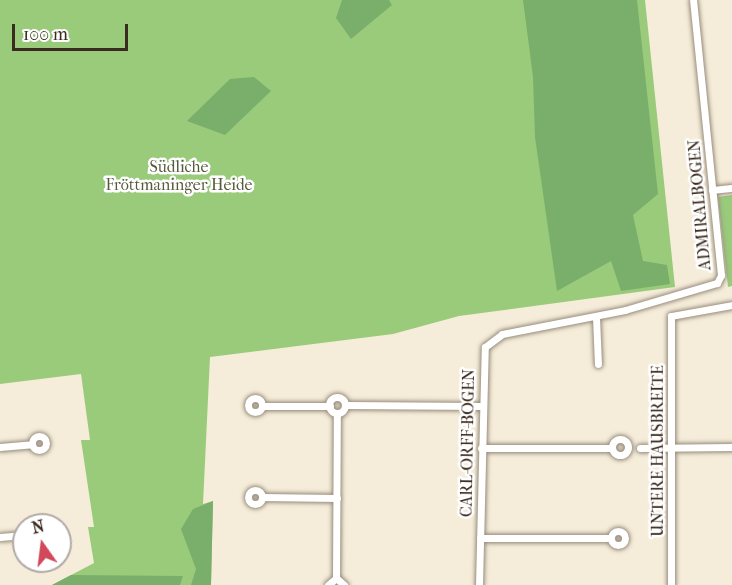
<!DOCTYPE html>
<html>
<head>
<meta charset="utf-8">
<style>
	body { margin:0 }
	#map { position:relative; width:732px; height:585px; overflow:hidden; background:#f5edda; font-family:"IM FELL French Canon",serif }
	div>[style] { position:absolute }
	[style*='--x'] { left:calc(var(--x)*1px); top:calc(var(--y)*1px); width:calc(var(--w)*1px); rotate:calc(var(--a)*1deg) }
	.green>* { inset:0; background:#99cb7b }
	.forest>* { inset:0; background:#7aaf6b }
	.roads { filter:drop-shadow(0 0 2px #988c7c) drop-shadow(0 0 2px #988c7c) }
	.street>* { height:7px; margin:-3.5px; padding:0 3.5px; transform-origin:3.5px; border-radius:3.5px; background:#fff }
	.street>.ring { margin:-3.5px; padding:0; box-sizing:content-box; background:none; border:7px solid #fff; border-radius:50% }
	span { translate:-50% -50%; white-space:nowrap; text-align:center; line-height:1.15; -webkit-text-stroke:5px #fff; paint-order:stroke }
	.park-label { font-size:16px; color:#575a3a }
	.street-label { font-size:16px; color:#3b2a1e }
	.north { position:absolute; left:12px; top:513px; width:60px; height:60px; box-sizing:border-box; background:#fff; border:2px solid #b1aaa5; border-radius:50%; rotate:346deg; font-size:16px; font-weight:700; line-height:24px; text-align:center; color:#3b2a1e }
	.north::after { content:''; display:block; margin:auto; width:21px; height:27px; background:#d1495b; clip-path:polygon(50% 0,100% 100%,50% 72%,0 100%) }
	.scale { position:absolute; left:12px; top:24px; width:116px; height:27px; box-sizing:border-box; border:3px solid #3b2a1e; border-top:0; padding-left:8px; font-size:18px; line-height:21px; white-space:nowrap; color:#3b2a1e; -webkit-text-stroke:4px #fff; paint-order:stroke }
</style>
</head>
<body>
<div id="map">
	<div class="green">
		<i style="clip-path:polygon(0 0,645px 0,675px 287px,459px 316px,393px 334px,210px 357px,203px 504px,213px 501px,211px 585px,52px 585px,94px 563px,88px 527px,94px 527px,81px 440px,90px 440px,81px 374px,0 384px)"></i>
		<i style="clip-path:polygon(732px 195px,732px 286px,728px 287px,718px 197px)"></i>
	</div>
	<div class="forest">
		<i style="clip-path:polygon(342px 0,389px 0,392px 5px,351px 39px,336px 18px)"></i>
		<i style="clip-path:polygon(523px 0,637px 0,658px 194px,633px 215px,643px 261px,667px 265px,670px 284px,621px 291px,611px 261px,557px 291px,535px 137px,533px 77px)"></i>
		<i style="clip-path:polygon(254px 77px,271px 91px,225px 135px,187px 121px,230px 79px)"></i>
		<i style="clip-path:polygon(213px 501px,211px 585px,191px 585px,196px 569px,181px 529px,193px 509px)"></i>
		<i style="clip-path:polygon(71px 575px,182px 576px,183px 576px,180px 585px,52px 585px)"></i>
	</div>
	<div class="roads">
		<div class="street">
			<i style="--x:712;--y:190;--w:20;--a:-6"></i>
			<i style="--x:596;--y:317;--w:47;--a:87.6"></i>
			<i class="ring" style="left:329px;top:397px;width:9px;height:9px"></i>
			<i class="ring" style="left:248px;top:398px;width:7px;height:7px"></i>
			<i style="--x:345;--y:405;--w:136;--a:0.4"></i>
			<i style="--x:262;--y:406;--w:68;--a:0"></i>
			<i class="ring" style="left:32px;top:436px;width:7px;height:7px"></i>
			<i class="ring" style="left:612px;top:439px;width:9px;height:9px"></i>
			<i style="--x:0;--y:447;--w:32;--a:-5"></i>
			<i style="--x:481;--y:448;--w:131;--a:0"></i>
			<i style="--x:640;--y:448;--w:92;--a:-0.6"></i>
			<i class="ring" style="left:248px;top:490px;width:7px;height:7px"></i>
			<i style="--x:262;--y:497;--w:75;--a:0.8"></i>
			<i style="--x:49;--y:525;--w:3;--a:0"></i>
			<i class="ring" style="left:611px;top:531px;width:7px;height:7px"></i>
			<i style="--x:0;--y:537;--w:24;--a:-5"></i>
			<i style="--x:480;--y:538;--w:131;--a:0"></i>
			<i style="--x:336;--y:578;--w:165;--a:-89.7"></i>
			<i style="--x:328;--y:585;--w:11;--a:-41"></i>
			<i style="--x:336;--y:578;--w:11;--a:41"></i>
			<i style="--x:479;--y:585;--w:238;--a:-88.6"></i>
			<i style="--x:485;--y:347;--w:21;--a:-37"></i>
			<i style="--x:502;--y:334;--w:125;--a:-11"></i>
			<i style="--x:625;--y:310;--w:96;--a:-16.4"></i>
			<i style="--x:717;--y:283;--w:9;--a:-63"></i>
			<i style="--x:721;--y:275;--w:276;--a:-95.8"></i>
			<i style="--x:671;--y:585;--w:269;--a:-90"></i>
			<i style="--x:671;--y:316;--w:62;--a:-10.2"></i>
		</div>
	</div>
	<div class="park-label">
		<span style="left:179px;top:176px">Südliche<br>Fröttmaninger Heide</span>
	</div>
	<div class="street-label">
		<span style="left:700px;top:205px;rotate:-95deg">ADMIRALBOGEN</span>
		<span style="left:468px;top:443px;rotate:-89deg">CARL-ORFF-BOGEN</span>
		<span style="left:658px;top:451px;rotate:-90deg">UNTERE HAUSBREITE</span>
	</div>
	<div class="north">N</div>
	<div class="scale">100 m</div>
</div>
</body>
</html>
